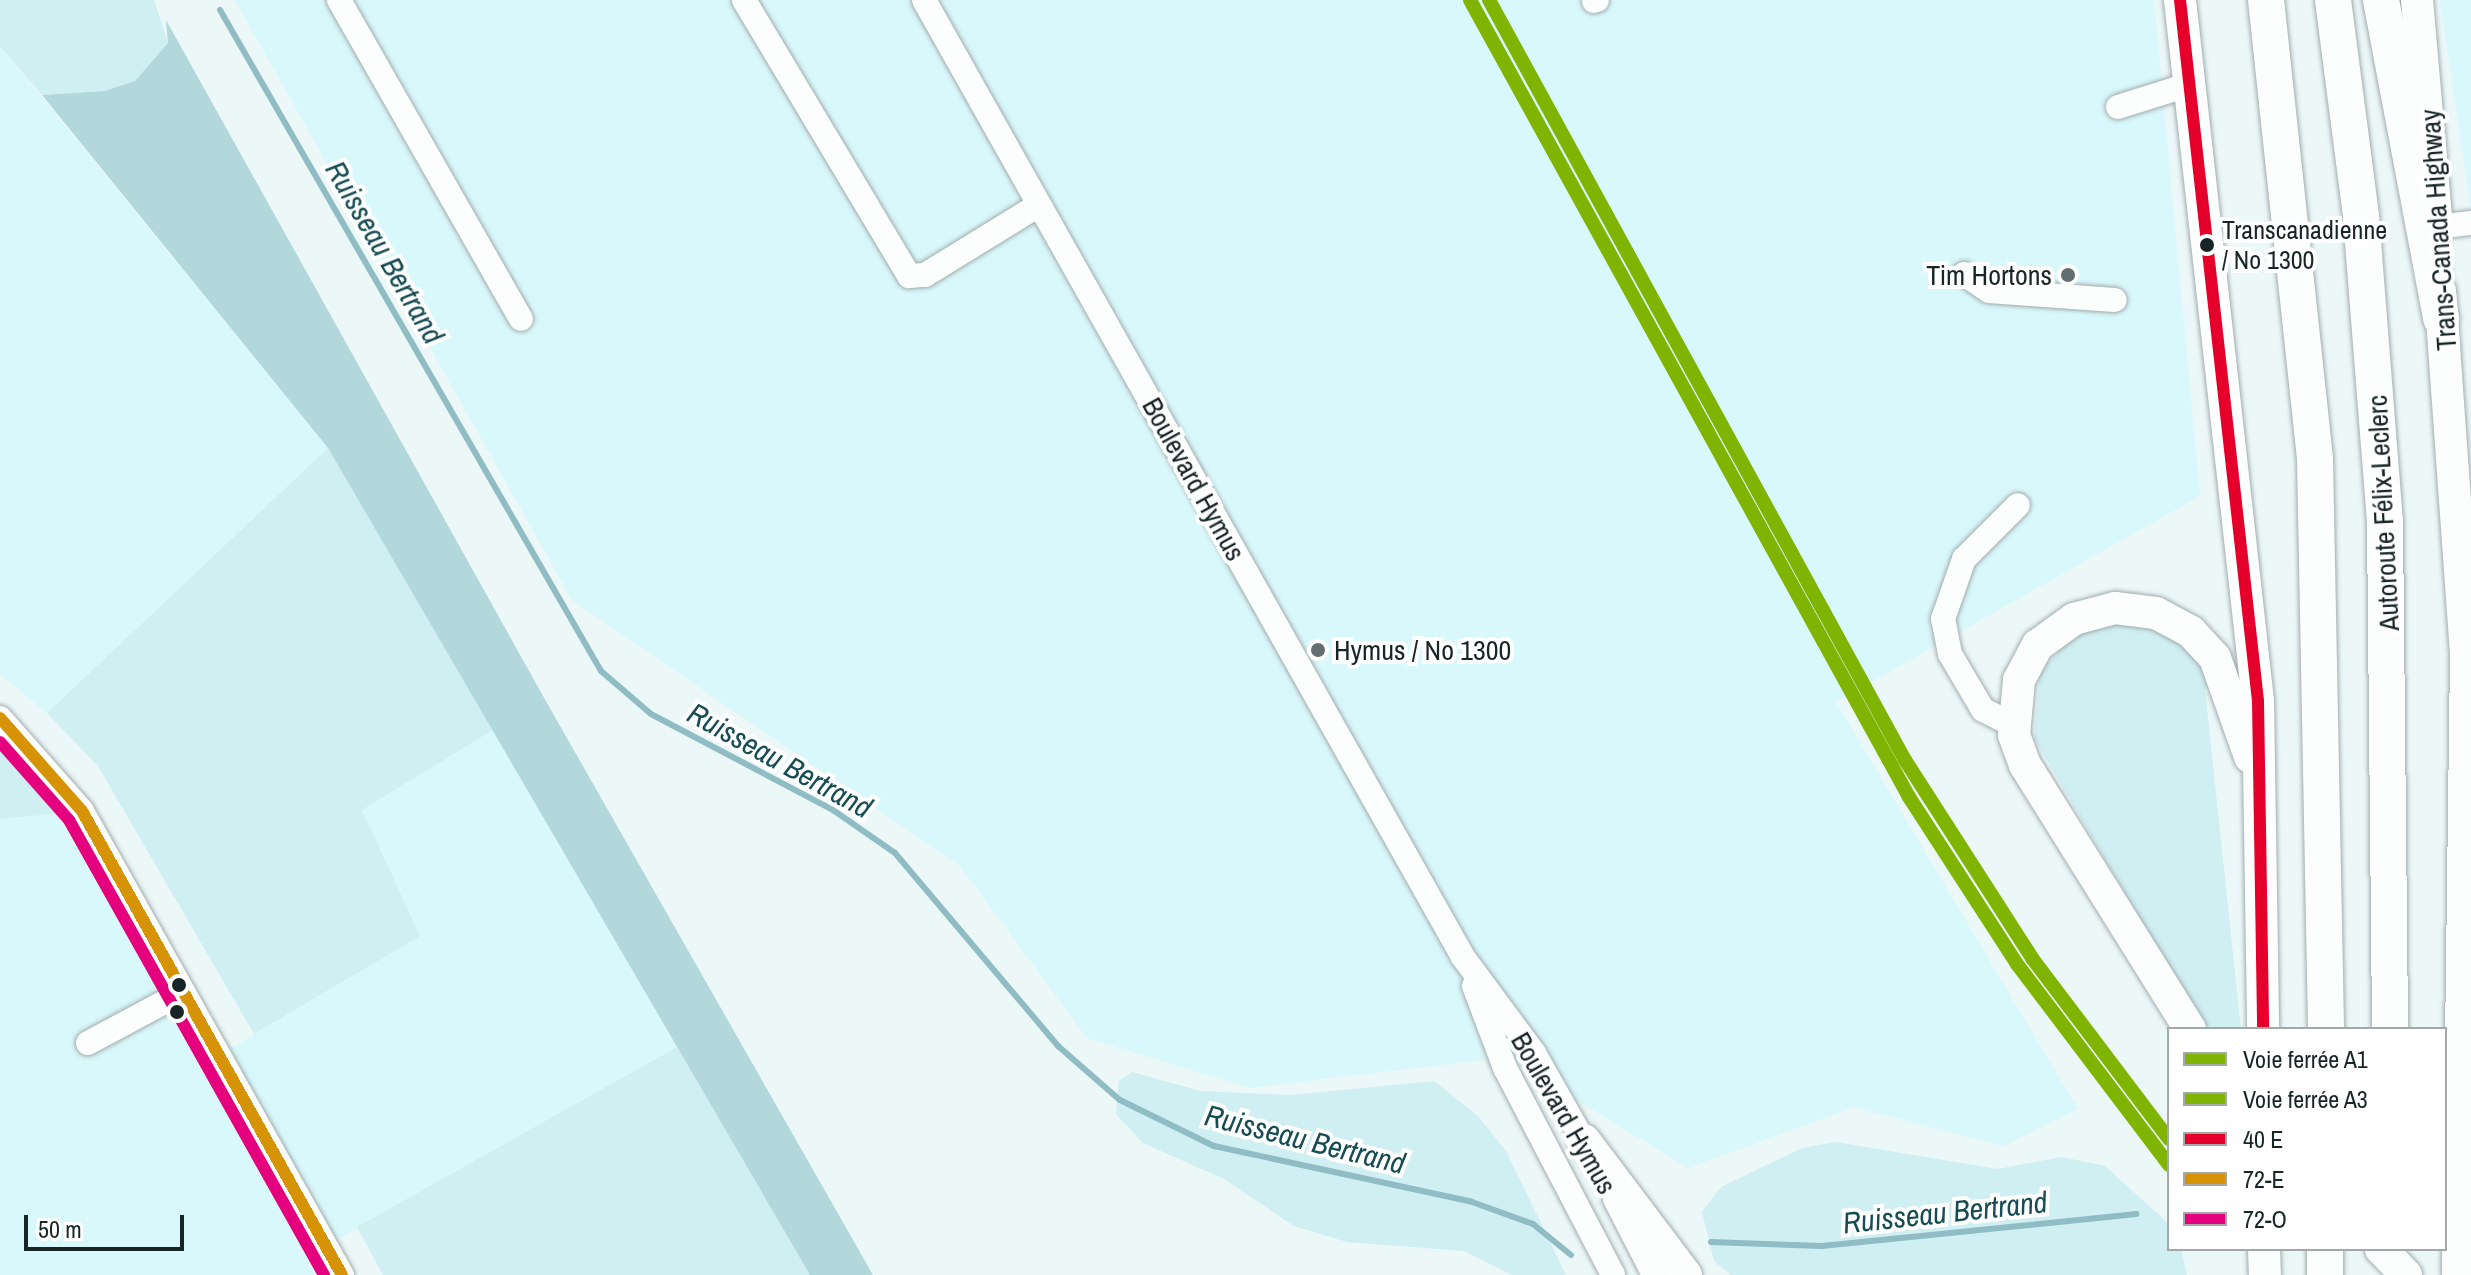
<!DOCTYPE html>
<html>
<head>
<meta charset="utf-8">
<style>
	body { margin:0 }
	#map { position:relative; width:2471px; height:1275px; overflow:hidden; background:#ecf7f8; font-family:"Archivo Narrow",sans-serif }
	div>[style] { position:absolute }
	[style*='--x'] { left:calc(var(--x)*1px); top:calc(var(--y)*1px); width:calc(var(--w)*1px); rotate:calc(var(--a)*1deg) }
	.built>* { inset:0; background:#d9f8fb }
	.green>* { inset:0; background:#d0eff2 }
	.forest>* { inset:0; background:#b2d8dc }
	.stream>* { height:6px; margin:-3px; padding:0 3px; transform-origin:3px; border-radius:3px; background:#90bcc3 }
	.roads { filter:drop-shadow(0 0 2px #a2adae) drop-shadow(0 0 2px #a2adae) }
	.minor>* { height:24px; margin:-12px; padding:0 12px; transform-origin:12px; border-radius:12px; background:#fcfefe }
	.major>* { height:32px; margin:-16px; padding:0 16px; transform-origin:16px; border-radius:16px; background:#fcfefe }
	.highway>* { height:36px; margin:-18px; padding:0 18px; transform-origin:18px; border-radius:18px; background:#fcfefe }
	.bridges { filter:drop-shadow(0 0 2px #a2adae) drop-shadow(0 0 2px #a2adae) }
	.major-bridge>* { height:32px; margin:-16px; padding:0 16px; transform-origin:16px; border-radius:16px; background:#fcfefe }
	.bus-1>* { height:12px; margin:-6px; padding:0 6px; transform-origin:6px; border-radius:6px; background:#e4002b }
	.bus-2>* { height:12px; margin:-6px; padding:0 6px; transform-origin:6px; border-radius:6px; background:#d69306 }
	.bus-3>* { height:12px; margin:-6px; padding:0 6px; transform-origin:6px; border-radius:6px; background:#e5007d }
	.rail-1>* { height:14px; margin:-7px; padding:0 7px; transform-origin:7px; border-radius:7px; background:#7fb502 }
	.rail-2>* { height:14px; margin:-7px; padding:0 7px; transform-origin:7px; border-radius:7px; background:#7fb502 }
	.dots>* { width:22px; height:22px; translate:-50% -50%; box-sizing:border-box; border:4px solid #fff; border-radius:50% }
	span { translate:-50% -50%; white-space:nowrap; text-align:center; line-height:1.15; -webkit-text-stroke:8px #fff; paint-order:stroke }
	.bus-label { font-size:26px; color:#182527 }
	.left { translate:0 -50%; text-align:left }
	.street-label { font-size:28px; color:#182527 }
	.poi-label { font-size:28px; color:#182527 }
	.right { translate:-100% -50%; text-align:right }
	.water-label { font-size:30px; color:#164c53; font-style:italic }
	.legend { position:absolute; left:2167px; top:1027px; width:280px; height:224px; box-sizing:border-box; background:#fff; border:2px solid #a3a8a9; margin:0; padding:10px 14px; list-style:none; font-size:24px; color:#182527 }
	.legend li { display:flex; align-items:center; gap:16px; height:40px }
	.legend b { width:40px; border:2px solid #a3a8a9 }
	.scale { position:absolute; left:24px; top:1215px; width:160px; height:36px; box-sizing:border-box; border:4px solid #182527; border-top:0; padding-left:10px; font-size:24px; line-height:28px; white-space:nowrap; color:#182527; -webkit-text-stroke:6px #fff; paint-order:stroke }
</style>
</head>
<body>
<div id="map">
	<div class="built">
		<i style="clip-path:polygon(235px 0,2154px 0,2200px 496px,1836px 702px,2078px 1109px,2003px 1146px,1854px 1107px,1688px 1168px,1507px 1057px,1250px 1088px,1087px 1038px,961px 867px,572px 600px)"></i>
		<i style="clip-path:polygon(2440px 0,2471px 0,2471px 219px,2468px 189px)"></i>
		<i style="clip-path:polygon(0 46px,328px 448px,47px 713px,0 674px)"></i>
		<i style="clip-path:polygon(493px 730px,677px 1047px,310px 1255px,320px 1275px,0 1275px,0 819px,82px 811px,215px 1058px,419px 936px,362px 810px)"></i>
	</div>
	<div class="green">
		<i style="clip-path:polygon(0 0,154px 0,168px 43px,135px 81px,104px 91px,42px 95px,0 46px)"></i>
		<i style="clip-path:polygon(328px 448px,493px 730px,362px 810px,420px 936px,254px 1034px,98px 766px,47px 713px)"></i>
		<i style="clip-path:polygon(2114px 620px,2180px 634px,2217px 683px,2205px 689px,2241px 1029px,2204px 1027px,2034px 738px,2040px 672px,2070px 638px)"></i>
		<i style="clip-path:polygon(0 718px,82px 811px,0 819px)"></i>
		<i style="clip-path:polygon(677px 1047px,810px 1275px,383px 1275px,357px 1227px)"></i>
		<i style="clip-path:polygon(1132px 1072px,1201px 1091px,1291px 1095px,1434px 1081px,1478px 1116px,1506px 1151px,1566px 1275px,1512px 1275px,1464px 1251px,1347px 1242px,1294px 1226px,1224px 1179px,1143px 1143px,1116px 1114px,1119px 1081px)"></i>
		<i style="clip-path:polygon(1836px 1142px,1997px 1169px,2062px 1157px,2105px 1166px,2169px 1224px,2169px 1249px,2181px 1249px,2187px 1275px,1731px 1275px,1714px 1261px,1702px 1212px,1721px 1187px,1802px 1148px)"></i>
	</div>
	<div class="forest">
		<i style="clip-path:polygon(166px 20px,543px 696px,873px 1275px,810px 1275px,328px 448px,42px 95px,104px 91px,135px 81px,168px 43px)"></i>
	</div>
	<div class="stream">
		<i style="--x:220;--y:10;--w:763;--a:60.04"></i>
		<i style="--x:601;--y:671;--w:66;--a:40.7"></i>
		<i style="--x:651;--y:714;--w:206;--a:27.8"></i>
		<i style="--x:833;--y:810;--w:75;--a:34.7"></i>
		<i style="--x:895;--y:853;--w:253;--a:49.8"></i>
		<i style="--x:1058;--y:1046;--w:82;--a:41.1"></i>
		<i style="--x:1120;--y:1100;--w:105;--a:26.1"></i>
		<i style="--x:1214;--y:1146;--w:264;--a:12.2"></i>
		<i style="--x:1472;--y:1202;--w:65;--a:19.8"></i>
		<i style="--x:1533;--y:1224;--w:49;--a:39.2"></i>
		<i style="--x:1711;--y:1242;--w:111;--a:2.1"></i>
		<i style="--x:1822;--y:1246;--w:316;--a:-5.8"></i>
	</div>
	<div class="roads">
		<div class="minor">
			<i style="--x:339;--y:0;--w:367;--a:60.3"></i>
			<i style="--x:744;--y:0;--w:322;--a:59.1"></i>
			<i style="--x:909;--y:276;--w:16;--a:-4"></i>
			<i style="--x:925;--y:275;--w:134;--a:-31.6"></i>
			<i style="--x:924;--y:0;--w:1098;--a:60.61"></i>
			<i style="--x:1463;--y:957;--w:119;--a:53.5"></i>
			<i style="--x:1534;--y:1053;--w:118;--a:60.6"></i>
			<i style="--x:1594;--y:1;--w:3;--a:-18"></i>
			<i style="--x:2118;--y:107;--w:77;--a:-17.5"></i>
			<i style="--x:2437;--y:227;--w:34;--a:-7"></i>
			<i style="--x:1964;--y:274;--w:30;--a:34"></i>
			<i style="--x:1989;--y:291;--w:126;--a:4.1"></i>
			<i style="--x:0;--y:718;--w:124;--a:48.6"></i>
			<i style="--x:82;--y:811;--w:532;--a:60.74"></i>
			<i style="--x:2013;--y:725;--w:34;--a:-153"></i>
			<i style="--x:1983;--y:710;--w:65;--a:-120.5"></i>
			<i style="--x:1950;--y:654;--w:36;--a:-101"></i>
			<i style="--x:1943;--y:619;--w:64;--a:-70.7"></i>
			<i style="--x:1964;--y:559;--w:76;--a:-45"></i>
			<i style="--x:1474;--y:986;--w:88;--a:69.3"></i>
			<i style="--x:1505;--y:1068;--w:233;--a:62.4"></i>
			<i style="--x:88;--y:1043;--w:108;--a:-28.2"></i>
			<i style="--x:1615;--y:1199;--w:85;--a:62.8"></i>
		</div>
		<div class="major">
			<i style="--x:2180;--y:0;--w:705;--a:83.65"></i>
			<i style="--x:2258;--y:701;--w:328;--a:89.1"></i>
			<i style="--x:2417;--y:0;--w:230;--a:85"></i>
			<i style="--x:2440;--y:291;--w:365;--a:85.9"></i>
			<i style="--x:2466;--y:655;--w:620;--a:90.74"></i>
			<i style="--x:2190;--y:1029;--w:311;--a:-122"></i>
			<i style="--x:2025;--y:765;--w:32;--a:-110"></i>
			<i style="--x:2014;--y:735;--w:55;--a:-84.8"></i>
			<i style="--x:2019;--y:680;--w:40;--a:-62"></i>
			<i style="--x:2038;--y:645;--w:44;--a:-35.8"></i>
			<i style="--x:2074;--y:619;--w:42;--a:-15"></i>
			<i style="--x:2115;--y:608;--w:41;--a:7"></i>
			<i style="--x:2156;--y:613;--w:40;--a:28"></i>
			<i style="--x:2191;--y:632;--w:35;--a:47"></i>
			<i style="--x:2215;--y:658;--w:105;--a:70.5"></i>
			<i style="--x:1584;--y:1140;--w:169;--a:52.9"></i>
			<i style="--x:2264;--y:1249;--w:26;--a:88"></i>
		</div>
		<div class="highway">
			<i style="--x:2266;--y:0;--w:462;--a:83.9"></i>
			<i style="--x:2315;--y:459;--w:570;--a:88.89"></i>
			<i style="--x:2333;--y:0;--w:219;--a:82.6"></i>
			<i style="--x:2361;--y:217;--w:306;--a:85.5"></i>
			<i style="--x:2385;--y:522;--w:507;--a:89.43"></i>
			<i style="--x:2381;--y:0;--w:324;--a:79.3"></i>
			<i style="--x:2325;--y:1249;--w:26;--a:90"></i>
		</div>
	</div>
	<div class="bridges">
		<div class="major-bridge">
			<i style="--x:2381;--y:1249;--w:36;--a:46"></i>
		</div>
	</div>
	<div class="bus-1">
		<i style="--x:2180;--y:0;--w:705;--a:83.65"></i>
		<i style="--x:2258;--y:701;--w:328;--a:89.1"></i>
	</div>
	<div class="bus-2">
		<i style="--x:0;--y:718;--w:124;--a:48.6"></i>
		<i style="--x:82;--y:811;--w:532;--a:60.74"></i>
	</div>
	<div class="bus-3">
		<i style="--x:0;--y:742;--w:104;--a:48.5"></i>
		<i style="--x:69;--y:820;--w:522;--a:60.73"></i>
	</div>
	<div class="rail-1">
		<i style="--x:1470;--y:0;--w:910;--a:61.15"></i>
		<i style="--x:1909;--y:797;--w:199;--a:57.1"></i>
		<i style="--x:2017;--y:964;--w:252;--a:52.9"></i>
	</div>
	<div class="rail-2">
		<i style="--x:1489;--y:0;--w:866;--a:61.31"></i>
		<i style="--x:1905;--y:760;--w:235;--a:57.3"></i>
		<i style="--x:2032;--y:958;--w:227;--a:52.9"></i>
	</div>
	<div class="dots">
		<i style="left:2207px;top:245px;background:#182527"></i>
		<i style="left:2068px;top:275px;background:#626e70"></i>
		<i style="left:1318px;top:650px;background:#626e70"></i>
		<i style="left:179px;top:985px;background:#182527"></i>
		<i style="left:177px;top:1012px;background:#182527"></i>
	</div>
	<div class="bus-label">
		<span class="left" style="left:2222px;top:245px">Transcanadienne<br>/ No 1300</span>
	</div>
	<div class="street-label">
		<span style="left:2438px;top:230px;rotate:-94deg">Trans-Canada Highway</span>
		<span style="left:1194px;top:479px;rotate:61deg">Boulevard Hymus</span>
		<span style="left:2383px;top:513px;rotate:-93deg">Autoroute Félix-Leclerc</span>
		<span style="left:1564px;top:1113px;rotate:60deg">Boulevard Hymus</span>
	</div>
	<div class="poi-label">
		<span class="right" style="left:2052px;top:275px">Tim Hortons</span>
		<span class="left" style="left:1334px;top:650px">Hymus / No 1300</span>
	</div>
	<div class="water-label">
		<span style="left:385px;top:252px;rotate:60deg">Ruisseau Bertrand</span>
		<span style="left:780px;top:760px;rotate:29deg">Ruisseau Bertrand</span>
		<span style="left:1305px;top:1139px;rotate:14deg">Ruisseau Bertrand</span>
		<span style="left:1945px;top:1212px;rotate:-6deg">Ruisseau Bertrand</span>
	</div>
	<ul class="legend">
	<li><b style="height:10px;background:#7fb502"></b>Voie ferrée A1</li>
	<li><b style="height:10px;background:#7fb502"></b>Voie ferrée A3</li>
	<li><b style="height:10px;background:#e4002b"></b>40 E</li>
	<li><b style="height:10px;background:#d69306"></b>72-E</li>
	<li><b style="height:10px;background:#e5007d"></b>72-O</li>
	</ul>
	<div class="scale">50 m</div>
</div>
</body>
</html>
